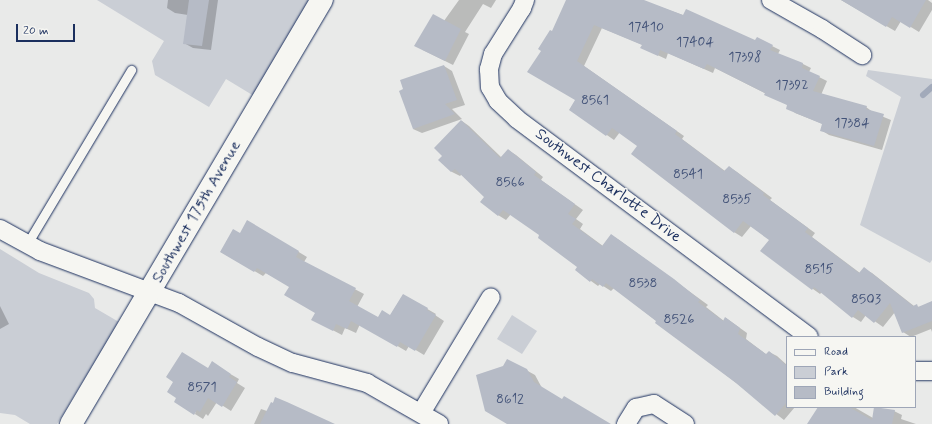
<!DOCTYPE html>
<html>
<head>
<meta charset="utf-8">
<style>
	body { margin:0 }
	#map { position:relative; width:932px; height:424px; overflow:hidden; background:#e9eae9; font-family:Mynerve,sans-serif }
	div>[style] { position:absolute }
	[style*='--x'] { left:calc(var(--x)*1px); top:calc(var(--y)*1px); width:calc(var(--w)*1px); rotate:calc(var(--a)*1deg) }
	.green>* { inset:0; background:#caced5 }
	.shadow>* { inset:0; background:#0003 }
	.stream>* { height:6px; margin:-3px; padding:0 3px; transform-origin:3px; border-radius:3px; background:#a2aaba }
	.building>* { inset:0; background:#b6bbc6 }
	.roads { filter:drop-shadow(0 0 1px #1b2f5e) drop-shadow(0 0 1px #1b2f5e) }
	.service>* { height:9px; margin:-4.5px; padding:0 4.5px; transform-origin:4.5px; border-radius:4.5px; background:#f6f6f2 }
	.minor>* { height:18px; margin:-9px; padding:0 9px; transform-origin:9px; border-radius:9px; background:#f6f6f2 }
	.secondary>* { height:22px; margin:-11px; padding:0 11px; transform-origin:11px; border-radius:11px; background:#f6f6f2 }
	span { translate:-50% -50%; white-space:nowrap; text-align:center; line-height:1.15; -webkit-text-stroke:3px #f6f6f2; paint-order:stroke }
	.number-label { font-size:14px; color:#425278 }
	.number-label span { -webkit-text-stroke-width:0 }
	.street-label { font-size:16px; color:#1b2f5e }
	.legend { position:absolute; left:786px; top:336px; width:130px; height:72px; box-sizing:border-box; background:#f6f6f2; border:1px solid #9ea6b7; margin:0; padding:5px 7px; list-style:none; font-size:12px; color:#1b2f5e }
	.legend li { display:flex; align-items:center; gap:8px; height:20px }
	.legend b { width:20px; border:1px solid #9ea6b7 }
	.scale { position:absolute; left:16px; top:24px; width:59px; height:18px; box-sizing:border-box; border:2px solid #1b2f5e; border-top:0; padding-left:5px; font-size:12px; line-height:14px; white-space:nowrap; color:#1b2f5e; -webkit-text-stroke:3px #f6f6f2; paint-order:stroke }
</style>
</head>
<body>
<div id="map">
	<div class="green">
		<i style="clip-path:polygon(97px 0,310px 0,254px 96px,226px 79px,209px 107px,155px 75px,152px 61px,164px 41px)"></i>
		<i style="clip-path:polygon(868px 70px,932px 79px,932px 260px,930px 263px,860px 225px,901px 97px,866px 76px)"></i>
		<i style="clip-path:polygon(0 249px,39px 273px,89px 293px,94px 299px,95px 308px,119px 322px,57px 424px,30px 424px,15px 415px,0 413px)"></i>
		<i style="clip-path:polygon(512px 315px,537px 331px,522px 354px,497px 339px)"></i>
	</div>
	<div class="shadow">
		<i style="clip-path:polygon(168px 0,218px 0,211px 50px,193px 48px,184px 43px,188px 15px,175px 13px,167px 8px)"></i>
		<i style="clip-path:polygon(459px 0,496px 0,491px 8px,483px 4px,465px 32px,469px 34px,453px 65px,423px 50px)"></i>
		<i style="clip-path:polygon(567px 0,641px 0,755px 41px,772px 46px,780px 50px,778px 54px,803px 64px,811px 68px,809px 72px,827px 81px,821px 95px,866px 107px,874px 113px,891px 120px,882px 150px,829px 135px,821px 130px,823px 124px,795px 113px,788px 105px,715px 68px,713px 73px,668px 53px,666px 59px,642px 48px,643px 45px,602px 28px,584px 66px,684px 136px,682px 139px,725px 171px,729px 167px,737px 172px,772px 198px,770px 200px,815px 233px,812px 237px,860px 273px,864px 269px,872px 273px,914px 306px,920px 307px,932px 302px,932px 332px,931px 329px,911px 337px,903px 332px,895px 312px,883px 327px,866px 315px,861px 322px,853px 317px,822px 292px,820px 294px,813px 289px,762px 251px,770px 240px,751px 226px,742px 237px,734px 232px,639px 146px,620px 132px,614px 140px,570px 109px,577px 100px,552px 33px)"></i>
		<i style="clip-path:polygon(841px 0,928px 0,932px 3px,932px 10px,919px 32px,901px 21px,895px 31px)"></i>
		<i style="clip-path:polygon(444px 66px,452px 71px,465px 105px,452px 109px,462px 119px,422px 133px,413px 129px)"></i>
		<i style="clip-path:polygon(462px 121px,469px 126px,502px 158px,508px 150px,516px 155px,543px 177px,541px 180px,583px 210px,576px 219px,583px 224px,580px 229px,603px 246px,611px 235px,619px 240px,708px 305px,706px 307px,724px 321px,726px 318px,747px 333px,746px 339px,767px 355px,769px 352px,777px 356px,787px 365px,787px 407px,795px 407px,784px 420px,614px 288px,611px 291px,600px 284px,598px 286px,591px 281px,579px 267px,541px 235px,511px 214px,506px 220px,498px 215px,485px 197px,462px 174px,460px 176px,452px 172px,440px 160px,444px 156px)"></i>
		<i style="clip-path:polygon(256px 226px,307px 257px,304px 262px,364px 294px,357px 307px,379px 318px,390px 316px,403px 295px,436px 314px,435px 315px,444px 321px,424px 355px,409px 346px,406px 351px,360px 324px,356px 333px,345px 328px,342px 335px,321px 324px,317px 312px,290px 286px,266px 273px,263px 276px,221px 252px,240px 234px)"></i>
		<i style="clip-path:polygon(0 306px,9px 324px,0 329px)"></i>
		<i style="clip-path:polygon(220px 368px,239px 379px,237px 383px,245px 388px,231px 411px,217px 402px,208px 416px,206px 414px,203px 419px,195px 414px,208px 369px)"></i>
		<i style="clip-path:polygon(526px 370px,535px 375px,542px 388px,603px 424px,509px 424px)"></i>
		<i style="clip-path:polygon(276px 399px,331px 424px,254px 424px,261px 409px,267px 411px)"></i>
		<i style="clip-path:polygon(819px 407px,854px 407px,873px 418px,894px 411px,902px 415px,901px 419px,916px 424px,808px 424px)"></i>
	</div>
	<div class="stream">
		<i style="--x:923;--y:95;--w:12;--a:-42"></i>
	</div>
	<div class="building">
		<i style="clip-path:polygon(189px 0,209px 0,202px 46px,183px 44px)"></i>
		<i style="clip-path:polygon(566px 0,644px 0,683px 15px,686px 9px,755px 40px,757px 37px,773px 45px,770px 50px,803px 63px,802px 68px,820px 76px,813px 91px,867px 106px,866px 109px,884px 114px,874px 146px,820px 131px,822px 124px,786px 109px,787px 105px,764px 95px,765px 93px,707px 64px,704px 69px,660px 50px,658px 56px,640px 48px,642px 45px,594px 25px,577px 61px,677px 131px,675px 134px,724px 171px,729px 166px,764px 193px,763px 195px,808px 228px,805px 232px,859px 273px,864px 267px,913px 306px,917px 304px,918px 307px,932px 301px,932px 321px,902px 333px,890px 303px,874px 323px,858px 310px,852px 318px,814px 287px,812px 290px,760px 251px,769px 240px,743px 221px,734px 233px,631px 154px,637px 146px,612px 128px,606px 136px,569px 110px,575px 100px,527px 72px,541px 51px,538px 49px,550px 30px,552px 31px)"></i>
		<i style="clip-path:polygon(841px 0,926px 0,910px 28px,892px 17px,886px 27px)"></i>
		<i style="clip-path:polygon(433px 14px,461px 29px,445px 61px,414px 46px)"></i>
		<i style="clip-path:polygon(444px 65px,457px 100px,445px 104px,455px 114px,413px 129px,399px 91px,403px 89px,400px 80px)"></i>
		<i style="clip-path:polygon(461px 120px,500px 158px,508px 149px,536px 172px,534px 175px,575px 204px,568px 214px,576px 219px,572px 224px,602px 246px,611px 234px,674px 279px,700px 300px,698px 302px,723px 321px,725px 317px,740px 328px,738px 334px,766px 354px,769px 351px,787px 366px,787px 402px,775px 416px,736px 383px,655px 323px,656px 321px,606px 283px,603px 287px,592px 279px,590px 282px,575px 270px,577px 267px,538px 238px,539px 235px,503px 210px,498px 216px,480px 202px,484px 197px,455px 169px,451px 172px,438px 160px,442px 156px,434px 148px)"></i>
		<i style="clip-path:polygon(247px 220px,299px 251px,296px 257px,356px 288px,349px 301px,378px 317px,382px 310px,390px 315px,403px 294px,428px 308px,427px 310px,436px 315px,415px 351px,400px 342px,397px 347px,351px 321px,347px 329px,336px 324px,333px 331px,311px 320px,315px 313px,284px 295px,289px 287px,257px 268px,254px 272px,220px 252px,233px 229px,240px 233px)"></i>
		<i style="clip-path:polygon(182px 352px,208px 368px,212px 361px,231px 374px,229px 377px,237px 382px,222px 407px,208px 398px,200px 412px,197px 410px,194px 415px,174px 402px,176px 398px,167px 392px,173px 382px,166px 377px)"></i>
		<i style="clip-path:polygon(507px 359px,527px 369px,534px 382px,562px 399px,564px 396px,611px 424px,507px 424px,485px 411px,476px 375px,503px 366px)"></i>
		<i style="clip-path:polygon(275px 397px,287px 402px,335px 424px,260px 424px,271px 402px,273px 403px)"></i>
		<i style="clip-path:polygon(818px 407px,849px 407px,872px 420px,874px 407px,895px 410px,892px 424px,807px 424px)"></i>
	</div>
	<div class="roads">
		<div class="service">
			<i style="--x:27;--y:244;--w:203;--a:-59.1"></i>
		</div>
		<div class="minor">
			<i style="--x:525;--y:0;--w:9;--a:111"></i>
			<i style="--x:522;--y:8;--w:54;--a:122.2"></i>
			<i style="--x:493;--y:54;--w:16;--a:105"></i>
			<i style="--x:489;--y:69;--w:18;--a:87"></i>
			<i style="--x:490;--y:87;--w:16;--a:60"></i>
			<i style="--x:498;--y:101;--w:26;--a:43"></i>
			<i style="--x:517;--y:119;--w:364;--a:36.7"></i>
			<i style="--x:771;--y:0;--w:59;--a:29.6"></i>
			<i style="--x:822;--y:29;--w:48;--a:33"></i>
			<i style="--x:0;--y:229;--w:46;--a:28.8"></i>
			<i style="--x:40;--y:251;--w:148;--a:20.5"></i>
			<i style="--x:179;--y:303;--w:90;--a:29.1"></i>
			<i style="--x:258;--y:347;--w:38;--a:25"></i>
			<i style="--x:293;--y:363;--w:77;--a:15.1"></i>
			<i style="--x:367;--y:383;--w:83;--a:29.7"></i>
			<i style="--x:915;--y:371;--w:17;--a:0"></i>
			<i style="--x:421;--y:413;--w:135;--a:-58.9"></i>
			<i style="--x:626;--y:424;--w:19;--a:-58"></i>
			<i style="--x:636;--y:408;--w:18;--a:-13"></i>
			<i style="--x:654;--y:404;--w:37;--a:33"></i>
		</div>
		<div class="secondary">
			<i style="--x:71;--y:424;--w:493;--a:-59.4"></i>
		</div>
	</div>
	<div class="number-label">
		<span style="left:646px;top:27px">17410</span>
		<span style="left:695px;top:42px">17404</span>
		<span style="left:745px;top:57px">17398</span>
		<span style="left:792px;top:85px">17392</span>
		<span style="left:595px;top:100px">8561</span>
		<span style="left:852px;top:123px">17384</span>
		<span style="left:688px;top:174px">8541</span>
		<span style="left:510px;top:182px">8566</span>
		<span style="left:737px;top:199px">8535</span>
		<span style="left:819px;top:269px">8515</span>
		<span style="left:643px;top:283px">8538</span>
		<span style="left:866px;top:299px">8503</span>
		<span style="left:679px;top:319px">8526</span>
		<span style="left:202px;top:387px">8571</span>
		<span style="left:510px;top:399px">8612</span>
	</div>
	<div class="street-label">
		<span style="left:608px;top:186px;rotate:37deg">Southwest Charlotte Drive</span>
		<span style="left:197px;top:212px;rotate:-60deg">Southwest 175th Avenue</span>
	</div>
	<ul class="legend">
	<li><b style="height:5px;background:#f6f6f2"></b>Road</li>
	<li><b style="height:11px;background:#caced5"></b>Park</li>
	<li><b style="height:11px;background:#b6bbc6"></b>Building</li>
	</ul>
	<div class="scale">20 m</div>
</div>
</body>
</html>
